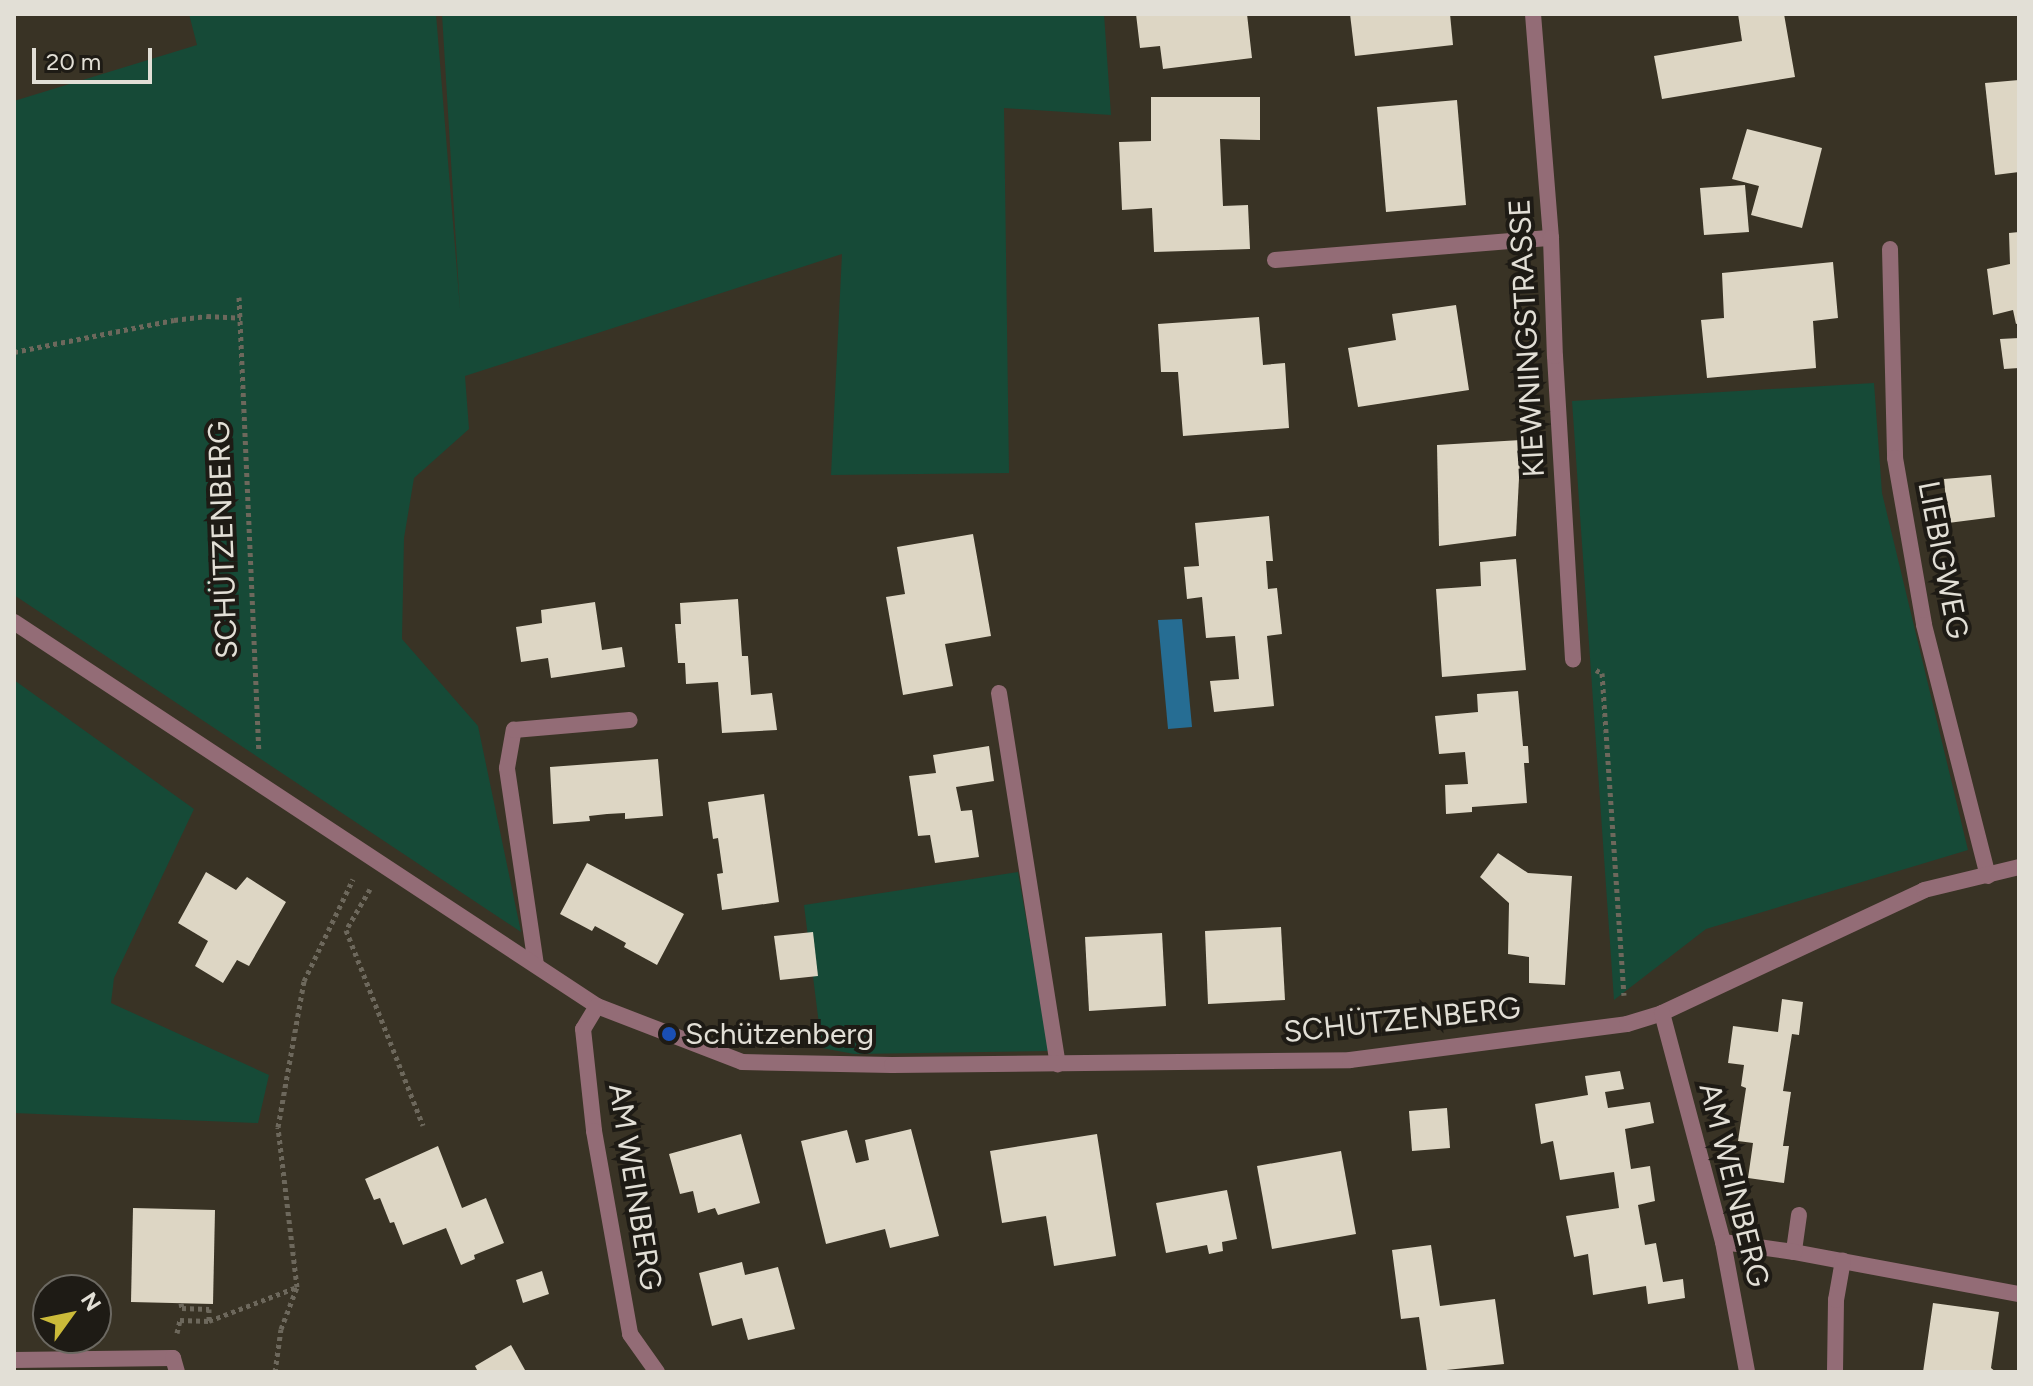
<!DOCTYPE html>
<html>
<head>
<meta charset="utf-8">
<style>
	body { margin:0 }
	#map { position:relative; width:2033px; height:1386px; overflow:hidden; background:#393325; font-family:Figtree,sans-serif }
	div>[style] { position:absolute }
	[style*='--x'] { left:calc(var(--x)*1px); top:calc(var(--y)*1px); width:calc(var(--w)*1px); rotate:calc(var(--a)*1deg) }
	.green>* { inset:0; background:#164a37 }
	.water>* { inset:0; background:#266d93 }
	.building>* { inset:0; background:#ddd6c4 }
	.path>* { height:5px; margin-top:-2.5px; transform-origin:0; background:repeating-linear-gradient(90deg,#6d685c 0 4px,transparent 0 8px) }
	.service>* { height:16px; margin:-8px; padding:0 8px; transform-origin:8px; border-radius:8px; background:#936c76 }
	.minor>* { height:16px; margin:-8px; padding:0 8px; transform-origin:8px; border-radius:8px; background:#936c76 }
	.dots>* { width:22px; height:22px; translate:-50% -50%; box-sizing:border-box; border:4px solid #1e1b15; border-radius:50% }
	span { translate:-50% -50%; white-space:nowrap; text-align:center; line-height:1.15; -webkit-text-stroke:8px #1e1b15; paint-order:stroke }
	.street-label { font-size:30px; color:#e2dfd6 }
	.poi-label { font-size:30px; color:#e2dfd6 }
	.left { translate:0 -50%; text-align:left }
	.frame { position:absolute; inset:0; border:16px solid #e2dfd6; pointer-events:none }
	.north { position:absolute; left:32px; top:1274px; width:80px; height:80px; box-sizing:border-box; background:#1e1b15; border:2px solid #6c6962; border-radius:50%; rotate:57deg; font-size:22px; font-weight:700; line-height:32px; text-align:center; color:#e2dfd6 }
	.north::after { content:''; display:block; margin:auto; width:28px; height:36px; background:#cbba39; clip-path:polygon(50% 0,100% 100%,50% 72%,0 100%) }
	.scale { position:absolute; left:32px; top:48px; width:120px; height:36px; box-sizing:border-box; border:4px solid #e2dfd6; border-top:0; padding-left:10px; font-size:24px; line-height:28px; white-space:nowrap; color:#e2dfd6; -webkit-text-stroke:6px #1e1b15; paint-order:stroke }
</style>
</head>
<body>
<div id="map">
	<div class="green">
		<i style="clip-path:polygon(189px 14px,436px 14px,460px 309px,442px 14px,1104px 14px,1111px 115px,1004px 108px,1009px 473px,831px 475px,842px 254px,465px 376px,469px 429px,414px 478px,404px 538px,402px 639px,478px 726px,521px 932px,14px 595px,14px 101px,197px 45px)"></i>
		<i style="clip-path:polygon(1874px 383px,1882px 493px,1968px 850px,1706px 929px,1614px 1000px,1572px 401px)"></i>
		<i style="clip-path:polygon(14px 680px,194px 809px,114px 978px,111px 1003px,269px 1075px,258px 1123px,14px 1113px)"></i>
		<i style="clip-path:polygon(1018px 872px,1049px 1051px,854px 1054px,822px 1048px,804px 905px)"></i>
	</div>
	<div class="water">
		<i style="clip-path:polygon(1182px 619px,1192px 727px,1168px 729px,1158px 620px)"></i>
	</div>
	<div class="building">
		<i style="clip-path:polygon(1136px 14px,1247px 14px,1252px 58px,1163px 69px,1160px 46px,1140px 48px)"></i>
		<i style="clip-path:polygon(1350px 14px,1450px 14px,1453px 45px,1355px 56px)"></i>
		<i style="clip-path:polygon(1738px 14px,1784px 14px,1795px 77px,1662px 99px,1654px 56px,1742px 41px)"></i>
		<i style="clip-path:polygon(2019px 80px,2019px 172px,1995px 175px,1985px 83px)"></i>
		<i style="clip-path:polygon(1151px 97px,1260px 97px,1260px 140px,1220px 139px,1223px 206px,1248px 205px,1250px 249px,1154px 252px,1152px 208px,1122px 210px,1119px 142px,1151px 141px)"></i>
		<i style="clip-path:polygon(1457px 100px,1466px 205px,1386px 212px,1377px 107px)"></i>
		<i style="clip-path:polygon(1747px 129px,1822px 148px,1802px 228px,1751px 215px,1759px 186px,1732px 179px)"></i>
		<i style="clip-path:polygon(1745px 185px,1749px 232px,1704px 235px,1700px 188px)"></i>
		<i style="clip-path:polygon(2019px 232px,2019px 323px,2016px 324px,2013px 310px,1993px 315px,1987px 269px,2010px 264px,2009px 233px)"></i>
		<i style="clip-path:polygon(1833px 262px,1838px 318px,1813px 321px,1816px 368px,1707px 378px,1701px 320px,1724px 318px,1722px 273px)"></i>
		<i style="clip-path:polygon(1456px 305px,1469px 390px,1358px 407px,1348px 348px,1396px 340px,1392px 314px)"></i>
		<i style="clip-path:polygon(1259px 317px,1263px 365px,1285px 363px,1289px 428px,1183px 436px,1178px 372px,1161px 372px,1158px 324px)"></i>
		<i style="clip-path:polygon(2019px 338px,2019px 368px,2004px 369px,2000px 339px)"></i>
		<i style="clip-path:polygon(1521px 440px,1516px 536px,1439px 546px,1437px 445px)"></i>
		<i style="clip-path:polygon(1991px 475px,1995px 517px,1948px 523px,1944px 479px)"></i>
		<i style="clip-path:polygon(1269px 516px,1273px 561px,1266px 561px,1268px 589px,1277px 588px,1282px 634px,1267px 636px,1274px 706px,1214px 712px,1210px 681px,1239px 679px,1235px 636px,1206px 638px,1202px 597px,1187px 599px,1184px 567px,1199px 566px,1195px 523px)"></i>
		<i style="clip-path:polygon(973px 534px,991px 636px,945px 644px,953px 686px,903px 695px,886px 597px,905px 594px,897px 547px)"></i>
		<i style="clip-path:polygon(1516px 559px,1526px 670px,1442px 677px,1436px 589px,1481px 586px,1480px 562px)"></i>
		<i style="clip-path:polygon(738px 599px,742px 656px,748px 656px,751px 695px,772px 693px,777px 730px,722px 733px,718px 682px,686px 684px,685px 663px,678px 663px,675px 624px,681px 624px,680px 603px)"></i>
		<i style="clip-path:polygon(595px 602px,602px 650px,622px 647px,625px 667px,551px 678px,548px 658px,521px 662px,516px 627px,542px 623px,541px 610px)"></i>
		<i style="clip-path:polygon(1518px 691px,1523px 746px,1528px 746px,1529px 763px,1524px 763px,1527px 803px,1472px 807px,1472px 812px,1446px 814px,1445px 785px,1468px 784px,1465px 752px,1439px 754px,1435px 716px,1478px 712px,1477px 694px)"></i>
		<i style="clip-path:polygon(989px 746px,994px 781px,956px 787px,961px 811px,972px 810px,979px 857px,935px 863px,930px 835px,918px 836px,909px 776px,936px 773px,933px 755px)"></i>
		<i style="clip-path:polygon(658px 759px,663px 816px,625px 819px,625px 813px,607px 814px,589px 816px,590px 821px,553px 824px,550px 767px)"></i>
		<i style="clip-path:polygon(764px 794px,779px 902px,722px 910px,717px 874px,723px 873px,718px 838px,713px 839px,708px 802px)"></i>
		<i style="clip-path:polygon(1498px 853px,1528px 873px,1572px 876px,1565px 985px,1529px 983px,1529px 957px,1508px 954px,1509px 903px,1480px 877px)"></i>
		<i style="clip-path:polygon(587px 863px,684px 914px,657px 965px,624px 947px,626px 943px,595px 926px,592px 931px,560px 914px)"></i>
		<i style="clip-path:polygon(206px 872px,236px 890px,247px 877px,286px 902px,249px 966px,237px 960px,223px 983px,195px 966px,208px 941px,178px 923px)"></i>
		<i style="clip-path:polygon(1281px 927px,1285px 1000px,1208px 1004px,1205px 931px)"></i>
		<i style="clip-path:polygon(813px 932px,818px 976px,780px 980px,774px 936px)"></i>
		<i style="clip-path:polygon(1162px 933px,1166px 1006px,1089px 1011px,1085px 937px)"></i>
		<i style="clip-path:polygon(1782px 999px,1803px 1002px,1799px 1035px,1792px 1034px,1783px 1091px,1791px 1092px,1783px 1146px,1789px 1146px,1784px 1183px,1748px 1178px,1753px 1143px,1738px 1141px,1746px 1088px,1741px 1086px,1744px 1065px,1728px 1063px,1733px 1026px,1778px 1032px)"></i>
		<i style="clip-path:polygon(1620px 1071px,1624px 1089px,1605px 1092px,1608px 1108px,1650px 1102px,1654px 1123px,1625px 1129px,1631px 1169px,1650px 1166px,1655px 1201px,1638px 1205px,1645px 1245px,1656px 1243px,1663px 1282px,1683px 1279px,1685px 1298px,1648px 1304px,1646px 1286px,1593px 1295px,1588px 1254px,1574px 1257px,1566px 1216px,1619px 1208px,1614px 1172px,1560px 1180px,1553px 1141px,1541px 1144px,1535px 1104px,1588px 1095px,1585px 1076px)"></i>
		<i style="clip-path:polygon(1447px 1108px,1450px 1148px,1412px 1151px,1409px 1111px)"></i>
		<i style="clip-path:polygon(911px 1129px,939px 1236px,890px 1248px,885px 1229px,826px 1244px,801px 1141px,847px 1130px,856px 1163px,869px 1160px,865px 1140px)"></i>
		<i style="clip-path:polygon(741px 1134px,760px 1203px,718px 1215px,715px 1208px,698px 1213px,693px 1191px,680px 1194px,669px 1154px)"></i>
		<i style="clip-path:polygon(1097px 1134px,1116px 1256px,1054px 1266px,1046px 1216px,1002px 1223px,990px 1151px)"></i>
		<i style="clip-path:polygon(438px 1146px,462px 1208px,486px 1198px,504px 1243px,474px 1255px,475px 1259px,461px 1265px,446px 1228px,403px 1245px,394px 1222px,390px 1223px,380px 1198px,374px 1200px,365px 1179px)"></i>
		<i style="clip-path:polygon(1341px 1151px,1356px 1234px,1272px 1249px,1257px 1166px)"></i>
		<i style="clip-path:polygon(1227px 1190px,1237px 1239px,1222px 1242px,1223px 1251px,1209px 1254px,1207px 1245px,1166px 1253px,1156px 1203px)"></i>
		<i style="clip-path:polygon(133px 1208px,215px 1210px,213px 1304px,131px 1302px)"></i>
		<i style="clip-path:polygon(1431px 1245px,1440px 1306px,1495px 1299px,1504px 1364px,1427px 1372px,1419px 1317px,1401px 1319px,1392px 1250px)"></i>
		<i style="clip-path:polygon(742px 1262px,745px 1275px,778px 1267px,795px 1329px,748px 1340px,742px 1318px,712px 1326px,699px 1273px)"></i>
		<i style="clip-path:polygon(542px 1271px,549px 1294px,523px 1303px,516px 1280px)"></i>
		<i style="clip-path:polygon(1933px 1303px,1999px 1312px,1991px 1368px,1996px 1372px,1923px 1372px)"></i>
		<i style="clip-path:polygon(511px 1345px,525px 1370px,478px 1372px,475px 1366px)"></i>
	</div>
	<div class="path">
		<i style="--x:239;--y:297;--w:452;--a:87.5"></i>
		<i style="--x:14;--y:352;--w:163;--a:-11.3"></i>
		<i style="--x:174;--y:320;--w:33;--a:-7"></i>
		<i style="--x:207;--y:316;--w:34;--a:3"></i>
		<i style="--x:1596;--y:670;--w:7;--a:27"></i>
		<i style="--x:1602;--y:673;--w:323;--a:86.1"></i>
		<i style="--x:370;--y:889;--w:48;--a:120.3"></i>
		<i style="--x:346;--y:930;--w:210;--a:68.5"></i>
		<i style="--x:181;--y:1303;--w:5;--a:79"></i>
		<i style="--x:182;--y:1308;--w:27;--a:2"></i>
		<i style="--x:209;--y:1309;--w:12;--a:90"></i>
		<i style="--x:177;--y:1333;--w:13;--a:-77"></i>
		<i style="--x:180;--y:1320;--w:29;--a:2"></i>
		<i style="--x:209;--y:1321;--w:94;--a:-21.1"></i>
		<i style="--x:275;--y:1372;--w:43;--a:-82.1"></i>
		<i style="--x:281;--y:1329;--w:45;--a:-69.1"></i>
		<i style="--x:297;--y:1287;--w:161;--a:-96.8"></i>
		<i style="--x:278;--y:1127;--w:148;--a:-79.9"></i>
		<i style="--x:304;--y:981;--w:113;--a:-64.3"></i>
	</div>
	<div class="service">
		<i style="--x:1275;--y:260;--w:277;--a:-4.6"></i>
		<i style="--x:1555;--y:356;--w:304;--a:86.6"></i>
		<i style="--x:999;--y:693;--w:376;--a:81"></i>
		<i style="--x:536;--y:965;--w:199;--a:-98.4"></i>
		<i style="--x:507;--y:768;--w:39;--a:-80"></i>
		<i style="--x:514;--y:730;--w:116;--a:-4.9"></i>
		<i style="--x:1799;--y:1215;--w:37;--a:98"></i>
		<i style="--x:1794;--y:1252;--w:229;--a:10.6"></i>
		<i style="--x:1723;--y:1242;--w:72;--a:8"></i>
		<i style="--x:1835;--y:1372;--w:72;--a:-89.2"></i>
		<i style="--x:1836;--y:1300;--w:40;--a:-80"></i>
	</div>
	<div class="minor">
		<i style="--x:1533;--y:14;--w:225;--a:85.4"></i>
		<i style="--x:1551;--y:238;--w:118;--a:88.1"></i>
		<i style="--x:1890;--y:249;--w:209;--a:88.6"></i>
		<i style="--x:1895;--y:458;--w:169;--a:80.1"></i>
		<i style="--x:1924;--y:625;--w:259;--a:75.7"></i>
		<i style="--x:14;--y:622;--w:698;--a:33.37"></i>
		<i style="--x:597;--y:1006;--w:155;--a:21.1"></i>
		<i style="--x:742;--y:1062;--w:150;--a:1.1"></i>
		<i style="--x:892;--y:1065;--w:458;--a:-0.6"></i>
		<i style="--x:1350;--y:1060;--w:279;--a:-7.4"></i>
		<i style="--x:1627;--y:1024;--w:37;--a:-17"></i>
		<i style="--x:1662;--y:1013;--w:289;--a:-25.1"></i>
		<i style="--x:1924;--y:890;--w:98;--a:-13.6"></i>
		<i style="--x:597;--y:1006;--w:27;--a:121"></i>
		<i style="--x:583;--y:1029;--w:103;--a:83.8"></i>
		<i style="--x:594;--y:1131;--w:206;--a:79.9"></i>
		<i style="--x:630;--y:1334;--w:47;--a:54.6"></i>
		<i style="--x:1662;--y:1013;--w:237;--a:75.1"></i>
		<i style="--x:1723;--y:1242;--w:132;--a:79.5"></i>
		<i style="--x:14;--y:1360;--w:159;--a:-0.7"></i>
		<i style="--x:173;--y:1358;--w:15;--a:74"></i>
	</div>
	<div class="dots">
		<i style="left:669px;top:1034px;background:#1a4fb4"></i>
	</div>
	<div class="street-label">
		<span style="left:1527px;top:338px;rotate:-93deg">KIEWNINGSTRASSE</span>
		<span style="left:223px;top:540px;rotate:-92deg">SCHÜTZENBERG</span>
		<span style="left:1943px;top:560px;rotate:79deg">LIEBIGWEG</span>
		<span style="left:1402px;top:1020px;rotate:-6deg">SCHÜTZENBERG</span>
		<span style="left:1734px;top:1185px;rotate:76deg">AM WEINBERG</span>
		<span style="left:635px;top:1187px;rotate:81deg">AM WEINBERG</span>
	</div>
	<div class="poi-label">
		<span class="left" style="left:685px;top:1034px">Schützenberg</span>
	</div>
	<div class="frame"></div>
	<div class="north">N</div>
	<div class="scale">20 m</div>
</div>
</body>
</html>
